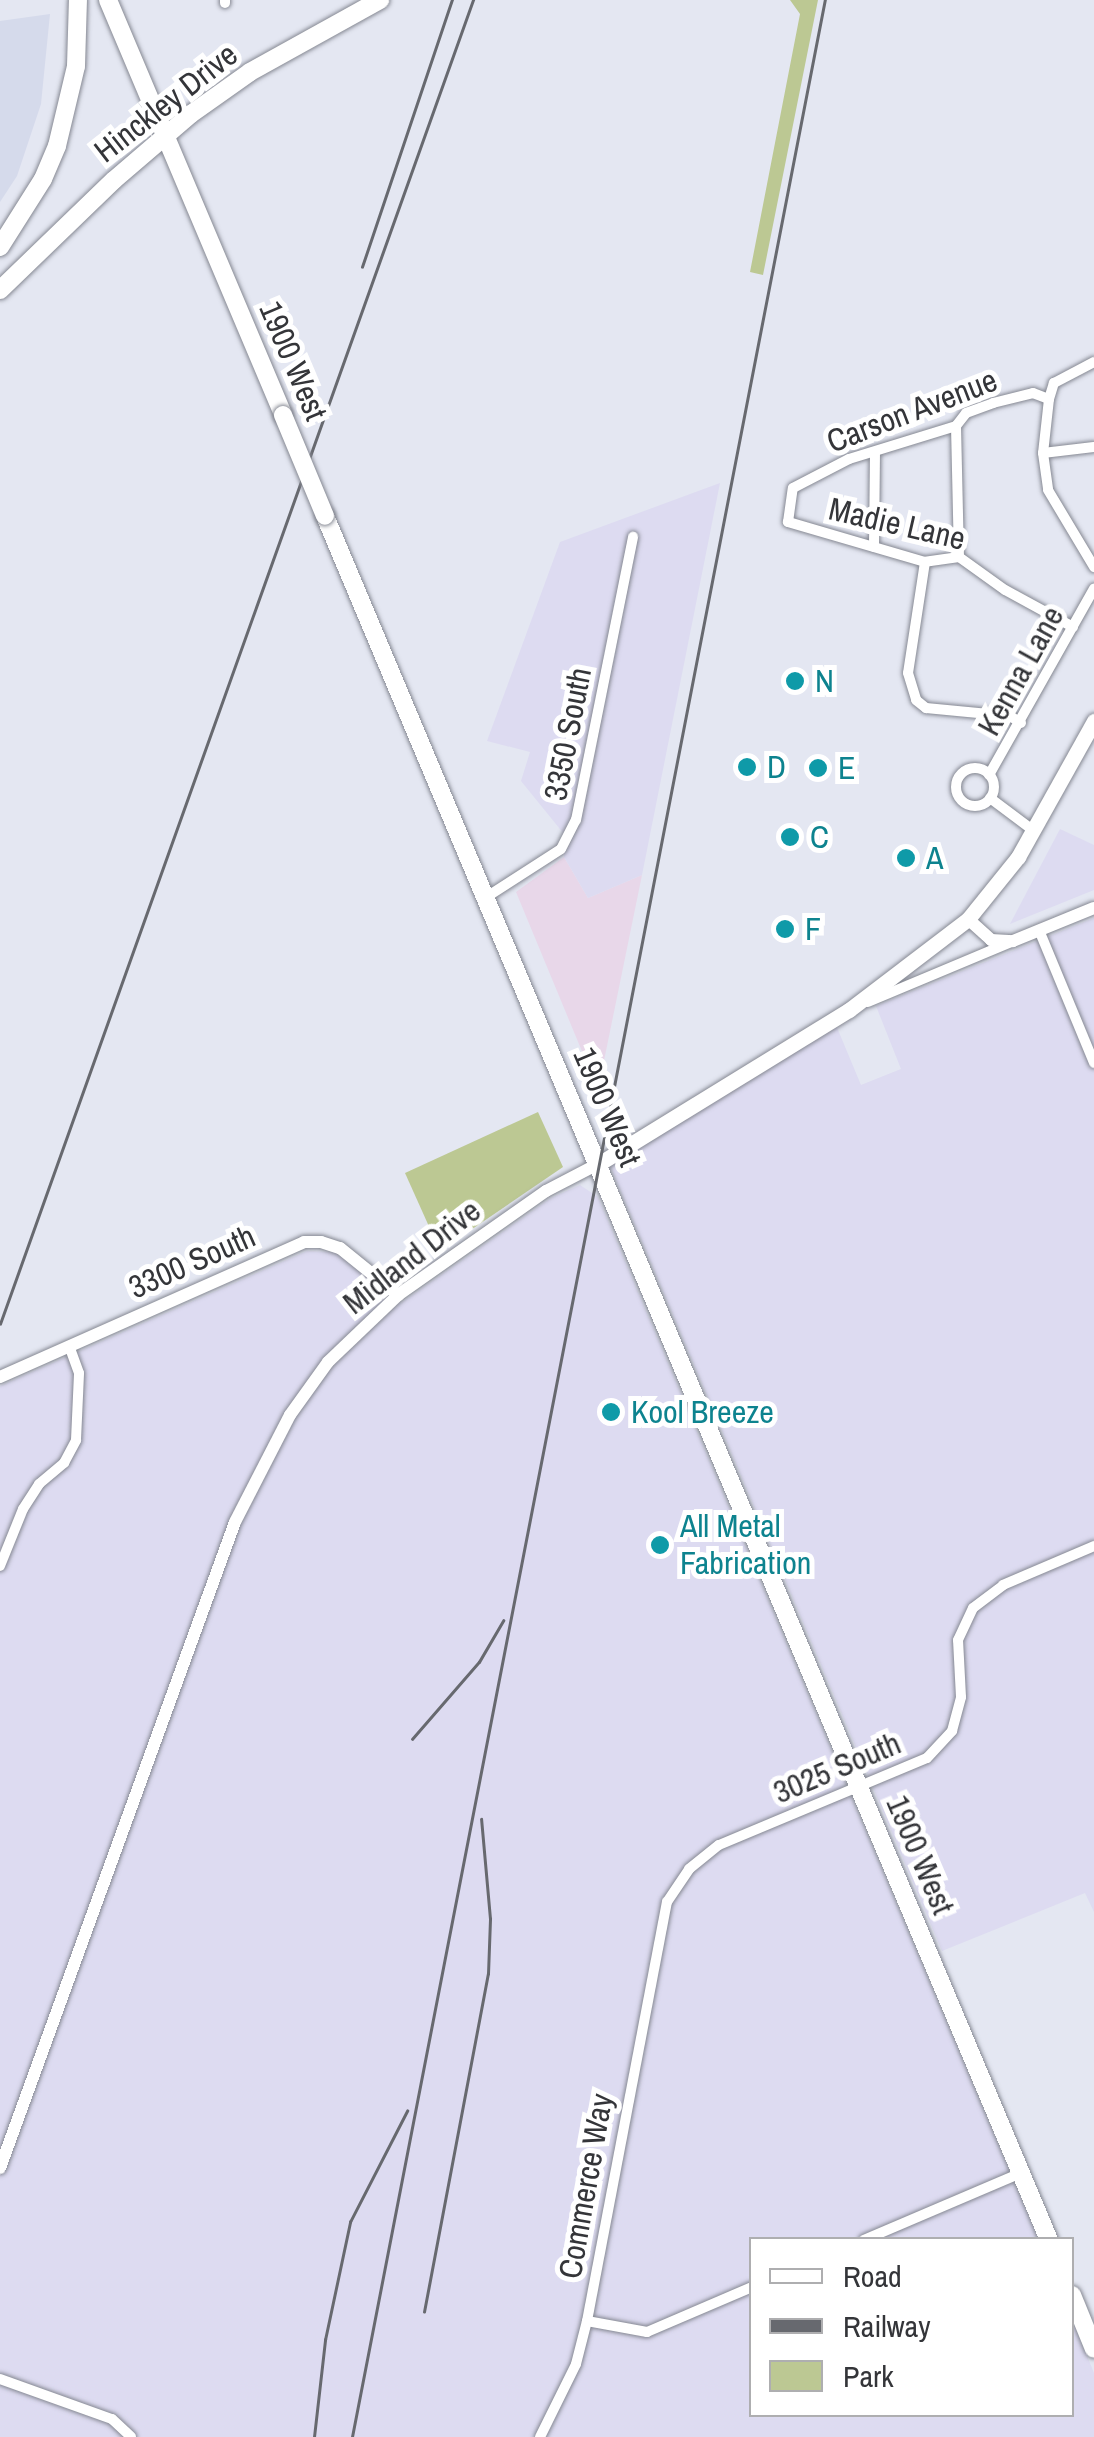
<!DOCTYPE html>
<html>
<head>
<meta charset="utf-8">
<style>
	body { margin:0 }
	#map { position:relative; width:1094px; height:2437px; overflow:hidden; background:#e4e7f2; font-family:"Archivo Narrow",sans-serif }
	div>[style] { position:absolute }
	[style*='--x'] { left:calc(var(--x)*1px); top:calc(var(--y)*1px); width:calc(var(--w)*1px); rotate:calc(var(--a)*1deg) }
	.commercial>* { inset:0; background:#e8d7e9 }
	.industrial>* { inset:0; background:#dddbf1 }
	.built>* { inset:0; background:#d5daeb }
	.green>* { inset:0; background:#bcc893 }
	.roads { filter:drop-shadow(0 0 2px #858892) drop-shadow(0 0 2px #858892) }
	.minor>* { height:10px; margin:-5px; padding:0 5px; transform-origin:5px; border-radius:5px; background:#fff }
	.minor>.ring { margin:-5px; padding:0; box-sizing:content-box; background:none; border:10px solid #fff; border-radius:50% }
	.tertiary>* { height:12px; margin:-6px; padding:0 6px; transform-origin:6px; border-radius:6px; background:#fff }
	.secondary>* { height:15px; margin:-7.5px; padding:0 7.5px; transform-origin:7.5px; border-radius:7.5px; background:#fff }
	.primary>* { height:18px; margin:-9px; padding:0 9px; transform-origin:9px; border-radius:9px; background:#fff }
	.rail>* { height:2.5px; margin:-1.25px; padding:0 1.25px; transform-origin:1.25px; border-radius:1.25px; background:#67696f }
	.bridges { filter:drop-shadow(0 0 2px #858892) drop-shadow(0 0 2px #858892) }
	.primary-bridge>* { height:18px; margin:-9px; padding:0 9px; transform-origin:9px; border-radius:9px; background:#fff }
	.dots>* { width:28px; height:28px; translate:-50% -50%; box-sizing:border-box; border:5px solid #fff; border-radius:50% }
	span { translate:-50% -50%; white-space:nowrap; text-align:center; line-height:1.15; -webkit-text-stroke:10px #fff; paint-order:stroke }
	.street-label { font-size:32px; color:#343539 }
	.culture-label { font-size:32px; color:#0d838f }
	.left { translate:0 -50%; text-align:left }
	.legend { position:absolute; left:749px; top:2237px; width:325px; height:180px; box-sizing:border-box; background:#fff; border:2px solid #aeaeb0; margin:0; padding:12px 18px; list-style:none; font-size:30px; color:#343539 }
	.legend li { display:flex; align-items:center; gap:20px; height:50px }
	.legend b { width:50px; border:2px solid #aeaeb0 }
</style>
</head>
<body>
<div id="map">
	<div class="commercial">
		<i style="clip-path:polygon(564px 857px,588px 898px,642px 875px,598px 1090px,516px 892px)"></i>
	</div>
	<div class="industrial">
		<i style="clip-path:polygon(720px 483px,642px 875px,588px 898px,564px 857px,564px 834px,521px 781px,530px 752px,487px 741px,560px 542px)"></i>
		<i style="clip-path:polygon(1060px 829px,1094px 845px,1094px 890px,1010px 924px)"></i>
		<i style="clip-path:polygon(1094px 918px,1094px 1912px,1085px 1893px,942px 1951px,610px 1166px,836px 1025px,861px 1085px,901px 1069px,876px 1006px)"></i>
		<i style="clip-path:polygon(580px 1185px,598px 1197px,1038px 2239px,752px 2240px,752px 2414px,1072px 2414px,1072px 2319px,1094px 2373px,1094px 2437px,0 2437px,0 1386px,307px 1251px,334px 1252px,401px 1303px,551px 1198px)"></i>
	</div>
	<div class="built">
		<i style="clip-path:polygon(50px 14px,41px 104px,17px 176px,0 202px,0 21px)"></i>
	</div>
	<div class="green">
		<i style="clip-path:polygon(790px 0,818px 0,763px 275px,750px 272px,800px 14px)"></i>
		<i style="clip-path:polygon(538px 1112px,563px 1167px,440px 1251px,405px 1173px)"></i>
	</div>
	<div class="roads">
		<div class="minor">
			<i style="--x:225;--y:3;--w:3;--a:-90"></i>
			<i style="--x:1049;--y:399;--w:54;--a:96.3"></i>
			<i style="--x:1043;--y:453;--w:37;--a:82"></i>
			<i style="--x:1048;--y:490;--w:90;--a:59.1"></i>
			<i style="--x:956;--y:426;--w:131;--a:88.7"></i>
			<i style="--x:1043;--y:453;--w:51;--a:-6.7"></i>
			<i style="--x:874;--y:547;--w:93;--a:-89.4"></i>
			<i style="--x:925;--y:562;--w:112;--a:98.7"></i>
			<i style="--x:908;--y:673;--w:28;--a:73"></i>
			<i style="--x:916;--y:700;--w:13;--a:39"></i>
			<i style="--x:926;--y:708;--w:84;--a:5.4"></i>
			<i style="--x:1010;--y:716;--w:13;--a:32"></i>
			<i style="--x:1073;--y:627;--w:77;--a:-151.4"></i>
			<i style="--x:1005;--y:590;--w:57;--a:-144.3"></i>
			<i style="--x:959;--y:557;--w:34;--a:172"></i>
			<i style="--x:925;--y:562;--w:143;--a:-163.7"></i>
			<i style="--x:788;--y:522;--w:34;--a:-82"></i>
			<i style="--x:793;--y:488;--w:63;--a:-27.4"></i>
			<i style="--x:849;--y:459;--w:112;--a:-17.1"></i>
			<i style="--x:956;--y:426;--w:16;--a:-52"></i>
			<i style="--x:966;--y:413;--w:29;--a:-20"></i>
			<i style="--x:993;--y:403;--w:41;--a:-14"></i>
			<i style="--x:1033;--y:393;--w:17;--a:21"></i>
			<i style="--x:1049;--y:399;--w:17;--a:-73"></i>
			<i style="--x:1054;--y:383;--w:45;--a:-27.7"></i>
			<i class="ring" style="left:956px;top:768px;width:28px;height:28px"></i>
			<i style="--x:989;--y:775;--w:214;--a:-60.6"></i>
			<i style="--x:990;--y:798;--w:55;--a:36.9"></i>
			<i style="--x:485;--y:898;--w:90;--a:-32.8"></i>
			<i style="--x:561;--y:849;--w:33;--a:-63"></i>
			<i style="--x:576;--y:820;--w:289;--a:-78.6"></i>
			<i style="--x:1039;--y:930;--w:144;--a:67.5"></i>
			<i style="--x:868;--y:1002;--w:153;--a:-22.7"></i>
			<i style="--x:0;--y:1566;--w:61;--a:-68"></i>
			<i style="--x:23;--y:1509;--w:30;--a:-57"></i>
			<i style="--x:39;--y:1484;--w:33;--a:-40"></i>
			<i style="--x:64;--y:1463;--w:26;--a:-62"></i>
			<i style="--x:76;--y:1440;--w:67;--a:-87.4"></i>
			<i style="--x:79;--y:1373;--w:29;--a:-110"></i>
			<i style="--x:864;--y:2240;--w:171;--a:-23.1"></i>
			<i style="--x:587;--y:2321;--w:61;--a:10.4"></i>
			<i style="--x:647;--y:2332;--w:114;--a:-23.2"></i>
			<i style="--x:0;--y:2379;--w:119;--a:19.7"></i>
			<i style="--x:112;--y:2419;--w:26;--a:43"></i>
			<i style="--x:540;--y:2437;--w:81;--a:-63.7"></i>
			<i style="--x:576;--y:2364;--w:44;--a:-75.7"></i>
			<i style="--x:587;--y:2321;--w:427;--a:-79.2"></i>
			<i style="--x:667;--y:1902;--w:40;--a:-56"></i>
			<i style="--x:689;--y:1869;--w:38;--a:-39"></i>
			<i style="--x:719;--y:1845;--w:225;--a:-22.7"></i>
			<i style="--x:927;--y:1758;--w:37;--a:-47"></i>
			<i style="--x:952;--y:1731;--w:35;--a:-75"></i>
			<i style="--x:961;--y:1697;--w:57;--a:-93"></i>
			<i style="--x:958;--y:1640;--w:35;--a:-65"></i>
			<i style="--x:973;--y:1608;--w:38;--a:-37"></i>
			<i style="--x:1003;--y:1585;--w:99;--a:-23.2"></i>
		</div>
		<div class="tertiary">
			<i style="--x:968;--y:919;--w:31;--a:42"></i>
			<i style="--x:991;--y:940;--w:22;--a:3"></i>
			<i style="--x:1013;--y:941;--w:87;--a:-22.2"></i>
			<i style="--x:0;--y:1377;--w:333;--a:-23.9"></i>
			<i style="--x:304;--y:1242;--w:17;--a:0"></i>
			<i style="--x:321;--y:1242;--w:20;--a:18"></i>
			<i style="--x:340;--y:1248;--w:75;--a:39"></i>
			<i style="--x:0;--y:2168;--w:687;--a:-70.01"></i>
			<i style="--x:235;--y:1522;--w:120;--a:-62.8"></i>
			<i style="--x:290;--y:1415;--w:65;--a:-54.4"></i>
			<i style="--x:328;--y:1362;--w:97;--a:-43.7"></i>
			<i style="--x:398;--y:1295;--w:181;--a:-35.1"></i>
			<i style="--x:546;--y:1191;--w:61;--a:-27.4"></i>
		</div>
		<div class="secondary">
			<i style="--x:600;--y:1163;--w:292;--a:-31.6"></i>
			<i style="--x:849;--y:1010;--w:150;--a:-37.4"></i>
			<i style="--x:968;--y:919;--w:80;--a:-51.1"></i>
			<i style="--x:1018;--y:857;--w:156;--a:-60.8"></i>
		</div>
		<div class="primary">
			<i style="--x:108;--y:0;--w:450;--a:67.1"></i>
			<i style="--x:0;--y:247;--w:80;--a:-57.7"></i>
			<i style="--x:43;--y:179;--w:36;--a:-67"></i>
			<i style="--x:57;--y:146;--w:82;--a:-76.6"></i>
			<i style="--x:76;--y:66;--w:66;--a:-88.3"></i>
			<i style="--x:0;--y:290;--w:158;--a:-44"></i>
			<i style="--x:114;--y:180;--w:101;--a:-40.6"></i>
			<i style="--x:191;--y:114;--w:72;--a:-35.4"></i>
			<i style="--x:250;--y:72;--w:149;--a:-29"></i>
			<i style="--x:325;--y:516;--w:1870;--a:67.22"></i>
			<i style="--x:1072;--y:2295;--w:58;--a:67.8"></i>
		</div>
	</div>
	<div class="rail">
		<i style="--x:362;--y:267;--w:282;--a:-71.4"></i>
		<i style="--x:0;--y:1324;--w:1406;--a:-70.34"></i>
		<i style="--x:412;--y:1739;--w:102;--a:-49"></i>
		<i style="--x:479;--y:1662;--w:48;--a:-59.7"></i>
		<i style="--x:424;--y:2312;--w:344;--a:-79.3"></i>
		<i style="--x:488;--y:1974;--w:55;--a:-87.9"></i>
		<i style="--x:490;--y:1919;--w:100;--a:-95.1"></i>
		<i style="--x:314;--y:2437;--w:98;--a:-83.5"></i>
		<i style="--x:325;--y:2340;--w:121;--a:-78"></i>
		<i style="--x:350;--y:2222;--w:125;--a:-62.8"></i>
		<i style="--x:352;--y:2437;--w:2482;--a:-79.02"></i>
	</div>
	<div class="bridges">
		<div class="primary-bridge">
			<i style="--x:283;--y:415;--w:109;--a:67.4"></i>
		</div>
	</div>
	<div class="dots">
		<i style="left:795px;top:681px;background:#0f9aa8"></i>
		<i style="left:747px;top:767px;background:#0f9aa8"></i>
		<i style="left:818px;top:768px;background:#0f9aa8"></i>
		<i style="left:790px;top:837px;background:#0f9aa8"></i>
		<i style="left:906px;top:858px;background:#0f9aa8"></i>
		<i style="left:785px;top:929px;background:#0f9aa8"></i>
		<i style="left:611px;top:1412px;background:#0f9aa8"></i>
		<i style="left:660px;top:1545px;background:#0f9aa8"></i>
	</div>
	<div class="street-label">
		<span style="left:166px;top:103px;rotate:-38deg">Hinckley Drive</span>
		<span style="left:293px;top:361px;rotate:67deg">1900 West</span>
		<span style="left:912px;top:411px;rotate:-21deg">Carson Avenue</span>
		<span style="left:897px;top:524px;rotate:13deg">Madie Lane</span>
		<span style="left:1021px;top:671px;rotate:-61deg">Kenna Lane</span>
		<span style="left:568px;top:734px;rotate:-79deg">3350 South</span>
		<span style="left:607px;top:1107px;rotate:67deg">1900 West</span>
		<span style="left:412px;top:1257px;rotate:-38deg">Midland Drive</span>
		<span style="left:192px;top:1262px;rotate:-24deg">3300 South</span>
		<span style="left:837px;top:1768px;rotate:-23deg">3025 South</span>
		<span style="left:920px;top:1855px;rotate:67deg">1900 West</span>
		<span style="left:586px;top:2186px;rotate:-80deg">Commerce Way</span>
	</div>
	<div class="culture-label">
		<span class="left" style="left:815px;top:681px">N</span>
		<span class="left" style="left:767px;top:767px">D</span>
		<span class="left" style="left:838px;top:768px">E</span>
		<span class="left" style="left:810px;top:837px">C</span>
		<span class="left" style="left:926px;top:858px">A</span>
		<span class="left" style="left:805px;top:929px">F</span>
		<span class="left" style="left:631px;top:1412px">Kool Breeze</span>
		<span class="left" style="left:680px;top:1545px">All Metal<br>Fabrication</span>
	</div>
	<ul class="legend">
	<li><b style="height:12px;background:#fff"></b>Road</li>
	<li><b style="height:12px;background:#67696f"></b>Railway</li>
	<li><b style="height:28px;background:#bcc893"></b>Park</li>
	</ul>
</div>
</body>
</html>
